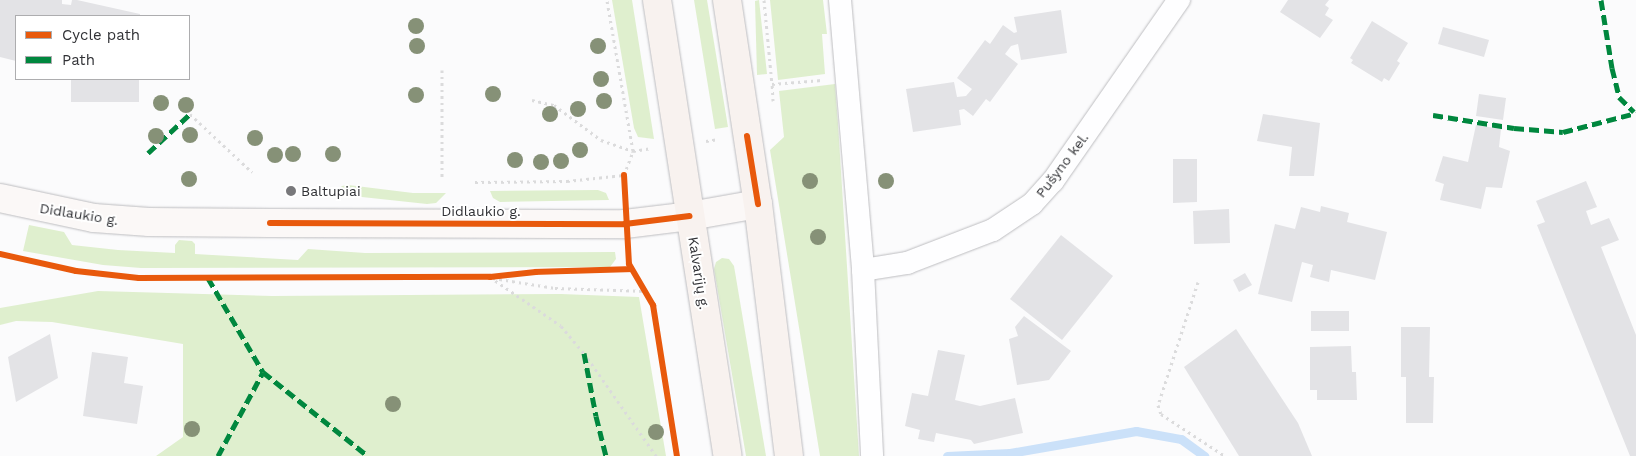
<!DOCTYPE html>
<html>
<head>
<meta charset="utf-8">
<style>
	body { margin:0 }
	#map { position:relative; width:1636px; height:456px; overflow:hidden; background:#fbfbfc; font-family:"Work Sans",sans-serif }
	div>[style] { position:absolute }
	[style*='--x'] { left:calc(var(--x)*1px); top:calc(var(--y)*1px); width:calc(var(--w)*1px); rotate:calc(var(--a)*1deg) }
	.green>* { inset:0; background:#dfefce }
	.stream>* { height:9px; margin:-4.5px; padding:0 4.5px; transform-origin:4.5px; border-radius:4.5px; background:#cbe1f9 }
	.building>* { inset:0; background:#e3e3e6 }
	.path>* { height:3px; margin-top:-1.5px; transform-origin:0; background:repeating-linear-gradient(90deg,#dbdbdc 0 2.5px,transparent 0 6.5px) }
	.roads { filter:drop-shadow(0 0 1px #bdbdc0) drop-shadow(0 0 1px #bdbdc0) }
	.street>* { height:22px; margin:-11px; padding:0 11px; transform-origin:11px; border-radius:11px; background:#fefeff }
	.secondary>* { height:28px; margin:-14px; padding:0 14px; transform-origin:14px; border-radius:14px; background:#fbf8f7 }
	.primary>* { height:28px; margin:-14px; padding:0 14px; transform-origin:14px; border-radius:14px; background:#f8f2ef }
	.quiet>* { height:5px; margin-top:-2.5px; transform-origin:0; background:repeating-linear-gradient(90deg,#00873e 0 10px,transparent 0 15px) }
	.cycleway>* { height:6px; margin:-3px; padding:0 3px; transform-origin:3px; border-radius:3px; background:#e8590c }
	.trees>* { width:16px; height:16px; margin:-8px; border-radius:50%; background:#869177 }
	.dots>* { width:14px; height:14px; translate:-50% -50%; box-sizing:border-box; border:2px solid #fff; border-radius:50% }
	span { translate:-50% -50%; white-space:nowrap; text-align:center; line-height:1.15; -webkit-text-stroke:4px #fff; paint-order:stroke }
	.street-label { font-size:14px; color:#313236 }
	.poi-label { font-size:14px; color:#313236 }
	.left { translate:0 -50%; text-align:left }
	.legend { position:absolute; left:15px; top:15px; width:175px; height:65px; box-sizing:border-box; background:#fff; border:1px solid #adadaf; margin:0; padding:6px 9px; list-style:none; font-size:15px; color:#313236 }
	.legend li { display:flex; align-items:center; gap:10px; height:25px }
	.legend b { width:25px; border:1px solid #adadaf }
</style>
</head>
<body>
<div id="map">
	<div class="green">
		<i style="clip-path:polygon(612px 0,632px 0,654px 139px,638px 137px,634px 128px)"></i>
		<i style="clip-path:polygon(694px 0,707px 0,728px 127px,715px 129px)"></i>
		<i style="clip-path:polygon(759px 0,767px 74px,757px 75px,755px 1px)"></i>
		<i style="clip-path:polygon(770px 0,823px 0,827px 34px,822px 34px,825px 74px,778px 80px)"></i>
		<i style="clip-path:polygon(835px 84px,838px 124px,859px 456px,820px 456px,770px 150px,784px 137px,779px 91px)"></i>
		<i style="clip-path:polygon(348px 185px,413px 193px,446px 193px,436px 203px,427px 204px,334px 194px,342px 186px)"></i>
		<i style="clip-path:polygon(598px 190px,606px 193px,609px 200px,500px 202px,493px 198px,490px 191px)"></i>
		<i style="clip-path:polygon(29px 225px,64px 232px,72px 245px,118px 250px,175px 253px,175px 245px,179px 240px,192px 241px,195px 244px,195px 254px,298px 260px,308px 249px,365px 253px,615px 252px,616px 259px,610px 267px,141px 268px,103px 265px,23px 251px)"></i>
		<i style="clip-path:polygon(722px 258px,729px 259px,734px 266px,766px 456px,746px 456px,714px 269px,716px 262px)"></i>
		<i style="clip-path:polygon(98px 291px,272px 296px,561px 294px,639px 297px,666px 456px,156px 456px,183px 437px,183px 344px,52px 322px,16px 321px,0 325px,0 308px)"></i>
	</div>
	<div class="stream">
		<i style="--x:947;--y:456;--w:63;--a:-2.7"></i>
		<i style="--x:1010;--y:453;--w:128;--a:-9.9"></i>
		<i style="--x:1136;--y:431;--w:46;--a:10.1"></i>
		<i style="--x:1181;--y:439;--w:29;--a:36"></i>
	</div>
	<div class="building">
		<i style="clip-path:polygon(0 0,62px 0,62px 4px,71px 5px,72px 0,77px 0,140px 14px,140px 16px,16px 16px,16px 61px,0 57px)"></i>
		<i style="clip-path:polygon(1288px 0,1329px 0,1325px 5px,1329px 8px,1325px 15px,1333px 20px,1320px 38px,1280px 12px)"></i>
		<i style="clip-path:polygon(1061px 10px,1067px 53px,1021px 60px,1018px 44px,1011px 46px,1005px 54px,1018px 64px,990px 102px,986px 99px,973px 116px,964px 109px,959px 110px,961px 125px,913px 132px,906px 89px,954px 82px,957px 97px,966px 96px,972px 89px,957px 78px,985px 40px,990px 44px,1003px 25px,1014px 33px,1017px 32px,1014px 17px)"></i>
		<i style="clip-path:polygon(1372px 21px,1408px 43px,1397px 61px,1400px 63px,1389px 81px,1384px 78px,1382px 82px,1351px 63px,1353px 60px,1350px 58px)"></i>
		<i style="clip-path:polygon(1443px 27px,1489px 40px,1484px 57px,1438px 44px)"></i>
		<i style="clip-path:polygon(71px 79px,139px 79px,139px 102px,71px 102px)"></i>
		<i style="clip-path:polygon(1479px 94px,1506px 98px,1503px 120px,1476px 116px)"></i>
		<i style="clip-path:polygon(1263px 114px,1320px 123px,1314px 176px,1289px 176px,1292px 147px,1257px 141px)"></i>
		<i style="clip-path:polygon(1476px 125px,1501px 129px,1499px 147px,1510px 151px,1502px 188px,1486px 187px,1481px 209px,1440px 200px,1444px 184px,1435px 181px,1443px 156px,1468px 162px)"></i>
		<i style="clip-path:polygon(1173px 159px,1197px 159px,1197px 202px,1173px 203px)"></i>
		<i style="clip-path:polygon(1586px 181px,1597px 207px,1586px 211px,1591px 225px,1609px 218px,1619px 240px,1601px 247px,1636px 335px,1636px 456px,1630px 456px,1537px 225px,1545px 222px,1536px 201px)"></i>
		<i style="clip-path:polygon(1321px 206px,1349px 213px,1347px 222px,1387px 232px,1375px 280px,1331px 270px,1329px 282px,1310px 277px,1313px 265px,1302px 262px,1292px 302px,1258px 294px,1275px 224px,1295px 229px,1301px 207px,1320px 212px)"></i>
		<i style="clip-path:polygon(1229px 209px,1230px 243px,1194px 244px,1193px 211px)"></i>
		<i style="clip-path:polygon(1061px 235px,1113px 276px,1062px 340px,1010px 299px)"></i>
		<i style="clip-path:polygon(1245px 273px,1252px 285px,1239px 292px,1233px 280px)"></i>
		<i style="clip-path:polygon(1311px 311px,1349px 311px,1349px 331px,1311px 331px)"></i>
		<i style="clip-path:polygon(1024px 316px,1071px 351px,1049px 380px,1017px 385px,1009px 339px,1018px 336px,1015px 327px)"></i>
		<i style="clip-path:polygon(1401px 327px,1430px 327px,1429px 377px,1434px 377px,1433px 423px,1406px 423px,1406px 377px,1401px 377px)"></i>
		<i style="clip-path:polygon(1236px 329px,1298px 423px,1312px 456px,1239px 456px,1184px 367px)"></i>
		<i style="clip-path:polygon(50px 334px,58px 378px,16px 402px,8px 357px)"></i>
		<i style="clip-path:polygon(1351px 346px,1352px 372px,1356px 372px,1357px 400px,1317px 400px,1317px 390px,1310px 390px,1310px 347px)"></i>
		<i style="clip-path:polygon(938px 350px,965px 355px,955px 400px,980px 406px,1015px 398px,1023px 433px,974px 444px,971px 440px,936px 433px,934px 442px,918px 439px,920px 430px,905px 426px,912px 393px,928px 396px)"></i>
		<i style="clip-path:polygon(92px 352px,128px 357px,124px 383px,143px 386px,137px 424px,83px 416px)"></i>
	</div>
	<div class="path">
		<i style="--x:764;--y:0;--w:84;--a:84.6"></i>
		<i style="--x:442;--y:70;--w:110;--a:90"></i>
		<i style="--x:532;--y:100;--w:23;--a:13"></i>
		<i style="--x:554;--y:105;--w:59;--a:36.7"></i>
		<i style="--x:601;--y:140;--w:34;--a:19"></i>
		<i style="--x:633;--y:151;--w:153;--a:-99.8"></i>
		<i style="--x:773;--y:101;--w:17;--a:-93"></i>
		<i style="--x:772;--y:84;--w:50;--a:-4.6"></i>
		<i style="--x:190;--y:114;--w:85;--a:43.1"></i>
		<i style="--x:706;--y:141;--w:13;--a:-9"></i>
		<i style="--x:475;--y:182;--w:92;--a:-0.6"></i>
		<i style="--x:567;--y:181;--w:57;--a:-6"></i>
		<i style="--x:624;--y:175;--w:26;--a:-69"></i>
		<i style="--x:633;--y:151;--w:19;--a:-9"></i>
		<i style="--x:490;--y:277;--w:86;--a:34.6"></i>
		<i style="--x:561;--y:326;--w:35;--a:50"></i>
		<i style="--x:584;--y:353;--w:126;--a:55"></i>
		<i style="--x:493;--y:278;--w:63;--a:9.2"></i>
		<i style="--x:555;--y:288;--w:92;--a:1.9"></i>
		<i style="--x:1198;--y:282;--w:129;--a:108"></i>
		<i style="--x:1158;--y:405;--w:9;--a:72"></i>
		<i style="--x:1161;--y:414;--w:77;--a:33.3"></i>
	</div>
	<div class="roads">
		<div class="street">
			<i style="--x:840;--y:0;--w:271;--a:85.1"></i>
			<i style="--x:863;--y:270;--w:186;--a:87.2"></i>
			<i style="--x:863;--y:270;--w:45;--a:-9"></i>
			<i style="--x:907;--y:263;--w:92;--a:-21"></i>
			<i style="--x:993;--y:230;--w:47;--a:-33.7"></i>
			<i style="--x:1032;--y:204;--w:31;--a:-48"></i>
			<i style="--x:1053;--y:181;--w:221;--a:-55.2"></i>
		</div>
		<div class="secondary">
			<i style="--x:0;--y:198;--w:96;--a:12"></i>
			<i style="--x:94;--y:218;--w:55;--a:4.2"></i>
			<i style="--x:149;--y:222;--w:121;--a:0.5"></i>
			<i style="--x:270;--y:223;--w:355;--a:0.2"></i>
			<i style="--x:625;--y:224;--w:65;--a:-7"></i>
			<i style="--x:690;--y:216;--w:69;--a:-10"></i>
		</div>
		<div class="primary">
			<i style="--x:657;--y:0;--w:461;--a:81.2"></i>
			<i style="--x:727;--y:0;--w:206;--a:81.4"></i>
			<i style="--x:758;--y:204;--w:254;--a:83"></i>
		</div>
	</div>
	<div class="quiet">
		<i style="--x:1601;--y:0;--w:69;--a:80.8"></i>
		<i style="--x:1612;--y:68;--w:30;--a:76"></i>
		<i style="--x:1619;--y:97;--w:21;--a:45"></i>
		<i style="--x:1433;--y:115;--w:82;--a:9.1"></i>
		<i style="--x:1514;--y:128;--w:49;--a:4.7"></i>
		<i style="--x:1563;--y:132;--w:75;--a:-14.6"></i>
		<i style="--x:148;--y:153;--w:57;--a:-42.9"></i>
		<i style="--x:208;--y:278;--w:109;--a:59.7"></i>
		<i style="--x:263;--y:372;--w:134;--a:38.7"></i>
		<i style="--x:584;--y:353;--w:64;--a:79.2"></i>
		<i style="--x:596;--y:416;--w:41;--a:76"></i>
		<i style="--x:218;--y:456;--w:95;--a:-61.8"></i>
	</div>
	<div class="cycleway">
		<i style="--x:747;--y:136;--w:69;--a:80.8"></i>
		<i style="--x:624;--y:175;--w:89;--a:86.8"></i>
		<i style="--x:629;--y:264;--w:48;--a:59.7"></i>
		<i style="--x:653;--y:305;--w:153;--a:81"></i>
		<i style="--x:270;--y:223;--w:355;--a:0.2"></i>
		<i style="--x:625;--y:224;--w:65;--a:-7"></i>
		<i style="--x:0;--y:254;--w:78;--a:12.6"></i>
		<i style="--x:76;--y:271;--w:63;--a:6.3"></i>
		<i style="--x:139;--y:278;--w:351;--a:-0.2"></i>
		<i style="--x:490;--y:277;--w:46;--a:-6.2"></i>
		<i style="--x:536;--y:272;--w:95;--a:-1.8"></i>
	</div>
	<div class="trees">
		<i style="left:416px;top:26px"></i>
		<i style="left:417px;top:46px"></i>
		<i style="left:598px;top:46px"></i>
		<i style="left:601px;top:79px"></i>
		<i style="left:493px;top:94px"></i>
		<i style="left:416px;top:95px"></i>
		<i style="left:604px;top:101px"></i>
		<i style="left:161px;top:103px"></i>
		<i style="left:186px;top:105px"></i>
		<i style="left:578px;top:109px"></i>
		<i style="left:550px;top:114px"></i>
		<i style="left:190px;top:135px"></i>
		<i style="left:156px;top:136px"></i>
		<i style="left:255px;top:138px"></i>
		<i style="left:580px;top:150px"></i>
		<i style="left:293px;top:154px"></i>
		<i style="left:333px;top:154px"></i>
		<i style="left:275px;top:155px"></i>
		<i style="left:515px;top:160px"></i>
		<i style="left:561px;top:161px"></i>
		<i style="left:541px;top:162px"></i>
		<i style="left:189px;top:179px"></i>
		<i style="left:810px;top:181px"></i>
		<i style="left:886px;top:181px"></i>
		<i style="left:818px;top:237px"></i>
		<i style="left:393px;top:404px"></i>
		<i style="left:192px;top:429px"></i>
		<i style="left:656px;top:432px"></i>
	</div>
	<div class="dots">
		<i style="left:291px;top:191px;background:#78787b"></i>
	</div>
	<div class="street-label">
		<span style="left:1062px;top:165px;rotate:-53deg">Pušyno kel.</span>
		<span style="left:481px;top:211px">Didlaukio g.</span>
		<span style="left:79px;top:214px;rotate:9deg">Didlaukio g.</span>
		<span style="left:699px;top:273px;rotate:81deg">Kalvarijų g.</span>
	</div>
	<div class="poi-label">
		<span class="left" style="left:301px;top:191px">Baltupiai</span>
	</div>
	<ul class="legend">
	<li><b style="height:6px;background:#e8590c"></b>Cycle path</li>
	<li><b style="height:6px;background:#00873e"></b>Path</li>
	</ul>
</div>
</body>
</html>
